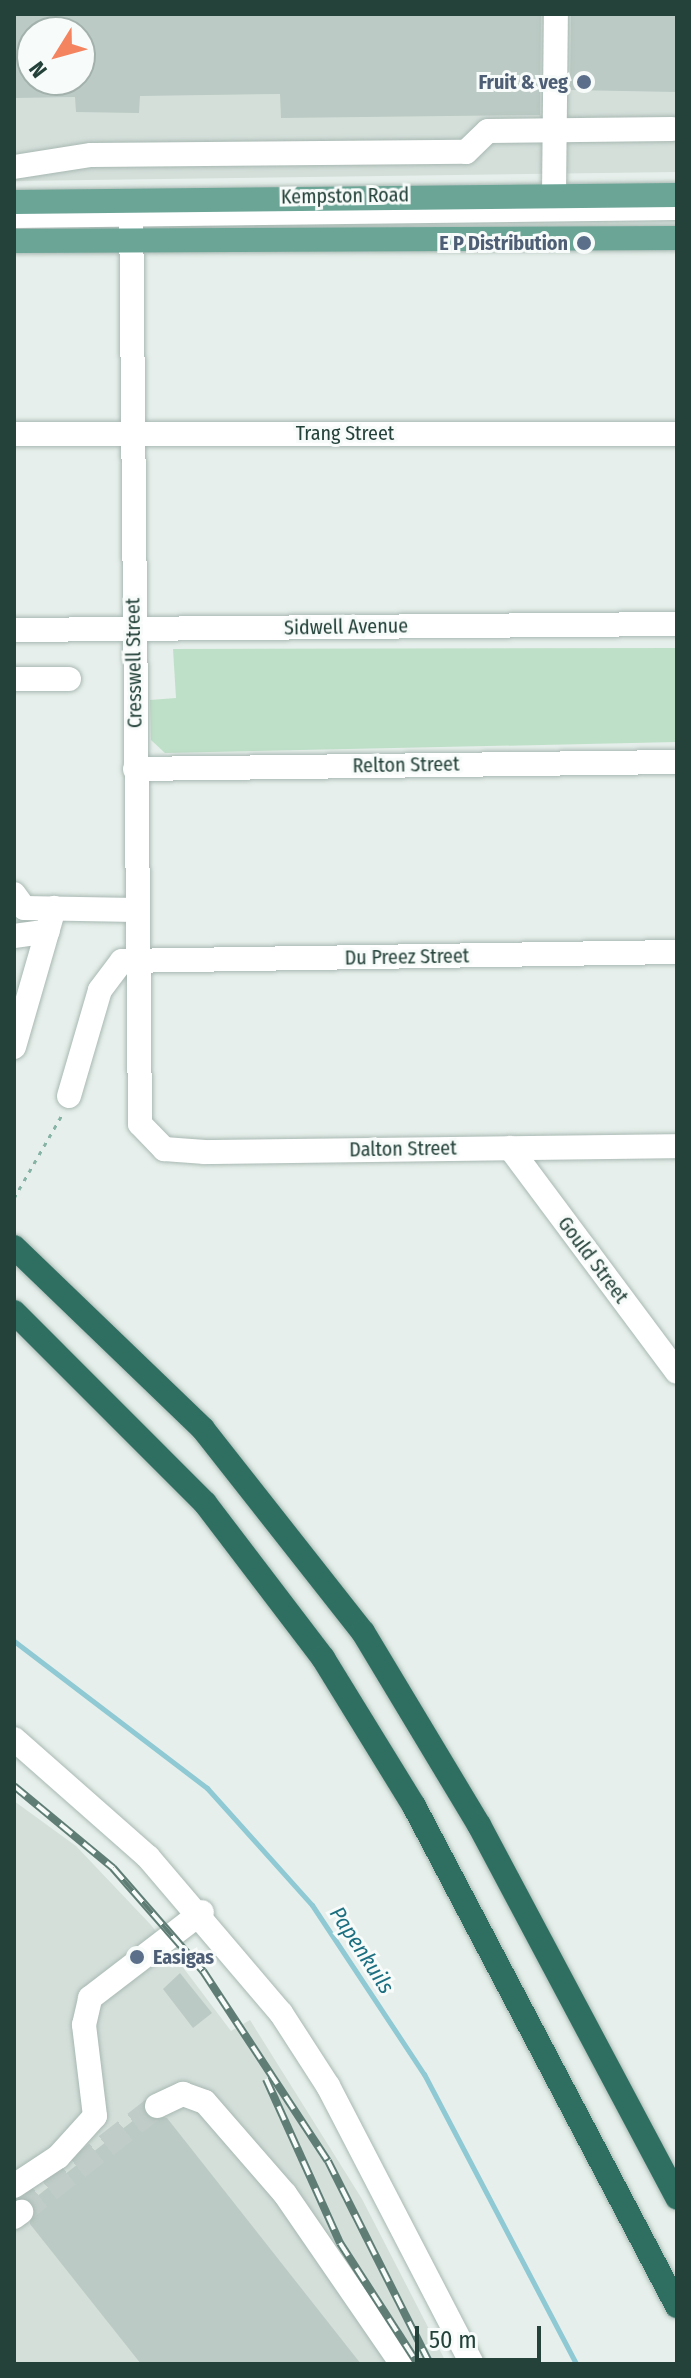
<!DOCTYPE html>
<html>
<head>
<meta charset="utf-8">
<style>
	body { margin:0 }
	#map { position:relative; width:691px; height:2378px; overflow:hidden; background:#e6efeb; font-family:"Fira Sans Condensed",sans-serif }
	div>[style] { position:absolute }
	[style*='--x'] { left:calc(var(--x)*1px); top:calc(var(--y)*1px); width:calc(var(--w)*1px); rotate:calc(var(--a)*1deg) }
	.built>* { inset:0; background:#d4dfda }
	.green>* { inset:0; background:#bfe0c8 }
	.stream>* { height:5px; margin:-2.5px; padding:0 2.5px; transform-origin:2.5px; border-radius:2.5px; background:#8ec9d4 }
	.building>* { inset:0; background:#bbcac4 }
	.minor-tunnel>* { height:24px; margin-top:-12px; transform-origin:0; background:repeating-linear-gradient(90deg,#bfccc8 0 24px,transparent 0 36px) }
	.path>* { height:3px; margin-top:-1.5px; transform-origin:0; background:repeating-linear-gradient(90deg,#86b3a5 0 4px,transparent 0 10px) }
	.roads { filter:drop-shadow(0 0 2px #a8b8b2) drop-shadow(0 0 2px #a8b8b2) }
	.minor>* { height:24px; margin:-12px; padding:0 12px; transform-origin:12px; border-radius:12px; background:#fff }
	.major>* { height:24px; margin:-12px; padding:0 12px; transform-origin:12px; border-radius:12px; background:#6aa596 }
	.highway>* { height:24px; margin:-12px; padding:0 12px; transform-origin:12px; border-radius:12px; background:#2f6f62 }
	.rail>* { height:8px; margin-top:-4px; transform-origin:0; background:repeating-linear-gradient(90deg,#f7fbf9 0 15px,#5f7d75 0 30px); box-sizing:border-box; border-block:2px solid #5f7d75 }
	.dots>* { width:22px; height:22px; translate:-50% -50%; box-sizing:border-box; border:4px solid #f7fbf9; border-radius:50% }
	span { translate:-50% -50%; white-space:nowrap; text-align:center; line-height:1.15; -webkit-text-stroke:6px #f7fbf9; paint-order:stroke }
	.service-label { font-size:20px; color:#4e5e75; font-weight:700 }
	.right { translate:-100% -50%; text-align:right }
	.left { translate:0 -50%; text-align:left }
	.street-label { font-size:20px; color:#24423a }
	.water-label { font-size:22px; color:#1c6f80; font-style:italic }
	.frame { position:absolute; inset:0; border:16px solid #24423a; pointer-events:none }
	.north { position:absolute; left:16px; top:16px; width:80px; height:80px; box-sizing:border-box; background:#f7fbf9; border:2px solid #a3b1ad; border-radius:50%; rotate:233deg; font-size:22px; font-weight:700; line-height:32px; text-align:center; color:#24423a }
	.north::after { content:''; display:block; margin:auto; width:28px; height:36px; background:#f4845f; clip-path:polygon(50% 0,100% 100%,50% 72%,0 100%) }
	.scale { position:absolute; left:415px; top:2326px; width:126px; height:36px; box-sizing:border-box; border:4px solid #24423a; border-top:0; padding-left:10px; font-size:24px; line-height:28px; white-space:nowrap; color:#24423a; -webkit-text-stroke:6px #f7fbf9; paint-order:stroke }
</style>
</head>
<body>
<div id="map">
	<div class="built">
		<i style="clip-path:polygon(evenodd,14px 14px,677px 14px,677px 172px,14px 181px,14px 14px,32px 32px,80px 32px,80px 80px,32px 80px,32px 32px)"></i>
		<i style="clip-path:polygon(14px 1801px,76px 1846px,151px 1925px,231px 2031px,250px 2020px,362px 2199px,447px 2364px,14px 2364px)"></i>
	</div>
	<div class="green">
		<i style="clip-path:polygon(677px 648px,677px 742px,165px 753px,151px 740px,150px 700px,176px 698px,173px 649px)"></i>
	</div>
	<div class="stream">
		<i style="--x:14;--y:1641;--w:243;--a:37.3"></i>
		<i style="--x:207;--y:1788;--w:157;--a:48.1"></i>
		<i style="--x:312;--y:1905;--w:203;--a:56.5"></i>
		<i style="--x:424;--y:2074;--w:327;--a:62.3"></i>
	</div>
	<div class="building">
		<i style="clip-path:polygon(evenodd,14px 14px,541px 14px,540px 115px,281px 118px,280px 94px,140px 96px,139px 113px,76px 112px,75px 97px,14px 98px,14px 14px,32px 32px,80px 32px,80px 80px,32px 80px,32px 32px)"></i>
		<i style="clip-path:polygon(571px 14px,677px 14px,677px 92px,570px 90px)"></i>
		<i style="clip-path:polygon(180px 1973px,212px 2013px,193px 2028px,163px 1989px)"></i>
		<i style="clip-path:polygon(144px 2112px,167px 2118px,361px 2364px,141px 2364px,30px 2224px,31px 2201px)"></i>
	</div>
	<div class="minor-tunnel">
		<i style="--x:21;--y:2212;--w:172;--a:-37.9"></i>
	</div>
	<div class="path">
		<i style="--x:14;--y:1198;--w:96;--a:-60"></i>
	</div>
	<div class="roads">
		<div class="minor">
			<i style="--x:14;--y:167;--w:78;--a:-8.9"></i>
			<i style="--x:91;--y:155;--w:375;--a:-0.5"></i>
			<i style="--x:466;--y:152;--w:30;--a:-44"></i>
			<i style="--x:488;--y:131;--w:184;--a:-0.6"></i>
			<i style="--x:554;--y:195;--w:181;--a:-89.4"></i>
			<i style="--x:131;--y:202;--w:922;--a:89.44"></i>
			<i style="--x:140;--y:1124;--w:35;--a:46"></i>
			<i style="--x:164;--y:1149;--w:41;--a:4.2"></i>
			<i style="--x:205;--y:1152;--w:472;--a:-0.7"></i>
			<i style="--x:14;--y:216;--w:663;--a:-0.69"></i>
			<i style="--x:14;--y:434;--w:663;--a:0"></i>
			<i style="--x:14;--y:630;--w:663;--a:-0.52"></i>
			<i style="--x:14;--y:679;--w:55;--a:0"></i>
			<i style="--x:135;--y:769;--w:542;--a:-0.74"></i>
			<i style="--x:14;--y:894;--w:17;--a:54"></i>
			<i style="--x:24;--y:908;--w:112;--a:1"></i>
			<i style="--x:14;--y:936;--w:34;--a:-8"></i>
			<i style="--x:14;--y:1047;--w:145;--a:-73.9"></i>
			<i style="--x:69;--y:1096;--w:110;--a:-73.7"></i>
			<i style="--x:100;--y:990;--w:36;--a:-53"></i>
			<i style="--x:122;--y:961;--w:555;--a:-0.93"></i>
			<i style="--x:510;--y:1148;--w:279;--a:53.3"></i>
			<i style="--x:14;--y:1739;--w:179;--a:41.4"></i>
			<i style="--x:148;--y:1857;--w:205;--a:49.6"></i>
			<i style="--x:281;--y:2013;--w:87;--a:57.2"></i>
			<i style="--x:328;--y:2086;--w:313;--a:62.6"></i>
			<i style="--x:157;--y:2106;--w:29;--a:-25"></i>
			<i style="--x:183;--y:2094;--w:23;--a:20"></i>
			<i style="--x:205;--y:2102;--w:122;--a:49"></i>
			<i style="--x:285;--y:2194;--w:206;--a:55.5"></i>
			<i style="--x:14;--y:2186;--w:53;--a:-33.4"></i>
			<i style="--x:58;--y:2157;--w:55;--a:-47.9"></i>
			<i style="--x:95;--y:2116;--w:92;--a:-96.9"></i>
			<i style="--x:84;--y:2025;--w:28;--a:-77"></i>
			<i style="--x:90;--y:1998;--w:141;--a:-37.5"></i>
			<i style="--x:14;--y:2217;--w:9;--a:-36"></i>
		</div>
		<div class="major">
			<i style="--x:14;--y:202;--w:663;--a:-0.6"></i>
			<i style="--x:14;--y:241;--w:663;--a:-0.26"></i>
		</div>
		<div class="highway">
			<i style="--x:14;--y:1247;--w:262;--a:43.9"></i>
			<i style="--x:203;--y:1429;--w:258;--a:51.8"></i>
			<i style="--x:363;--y:1632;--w:225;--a:59"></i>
			<i style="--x:479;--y:1825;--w:422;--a:62"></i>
			<i style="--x:14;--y:1312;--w:270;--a:45"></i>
			<i style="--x:205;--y:1503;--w:195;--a:52.7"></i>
			<i style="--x:323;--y:1658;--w:174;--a:58.4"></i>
			<i style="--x:414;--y:1806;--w:565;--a:62.26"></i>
		</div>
	</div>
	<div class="rail">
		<i style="--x:14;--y:1786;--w:129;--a:39.6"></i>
		<i style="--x:113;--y:1868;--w:137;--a:48.9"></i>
		<i style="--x:203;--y:1971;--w:227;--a:56.7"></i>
		<i style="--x:328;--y:2161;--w:227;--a:63.3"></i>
		<i style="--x:266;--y:2079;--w:180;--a:65.7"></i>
		<i style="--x:340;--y:2243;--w:144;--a:57.2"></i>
	</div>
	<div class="dots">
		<i style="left:584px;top:82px;background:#5c6f8a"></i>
		<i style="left:584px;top:243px;background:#5c6f8a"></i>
		<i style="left:137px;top:1957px;background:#5c6f8a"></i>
	</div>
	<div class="service-label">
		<span class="right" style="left:568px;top:82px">Fruit &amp; veg</span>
		<span class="right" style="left:568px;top:243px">E P Distribution</span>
		<span class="left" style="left:153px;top:1957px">Easigas</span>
	</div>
	<div class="street-label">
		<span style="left:345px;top:196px;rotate:-1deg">Kempston Road</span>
		<span style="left:345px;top:433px">Trang Street</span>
		<span style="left:346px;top:627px;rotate:-1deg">Sidwell Avenue</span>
		<span style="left:134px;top:663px;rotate:-91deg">Cresswell Street</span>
		<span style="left:406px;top:765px;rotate:-1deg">Relton Street</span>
		<span style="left:407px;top:957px;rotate:-1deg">Du Preez Street</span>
		<span style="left:403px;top:1149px;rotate:-1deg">Dalton Street</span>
		<span style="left:593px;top:1260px;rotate:53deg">Gould Street</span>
	</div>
	<div class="water-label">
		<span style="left:362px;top:1950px;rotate:57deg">Papenkuils</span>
	</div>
	<div class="frame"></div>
	<div class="north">N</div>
	<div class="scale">50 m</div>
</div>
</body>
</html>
